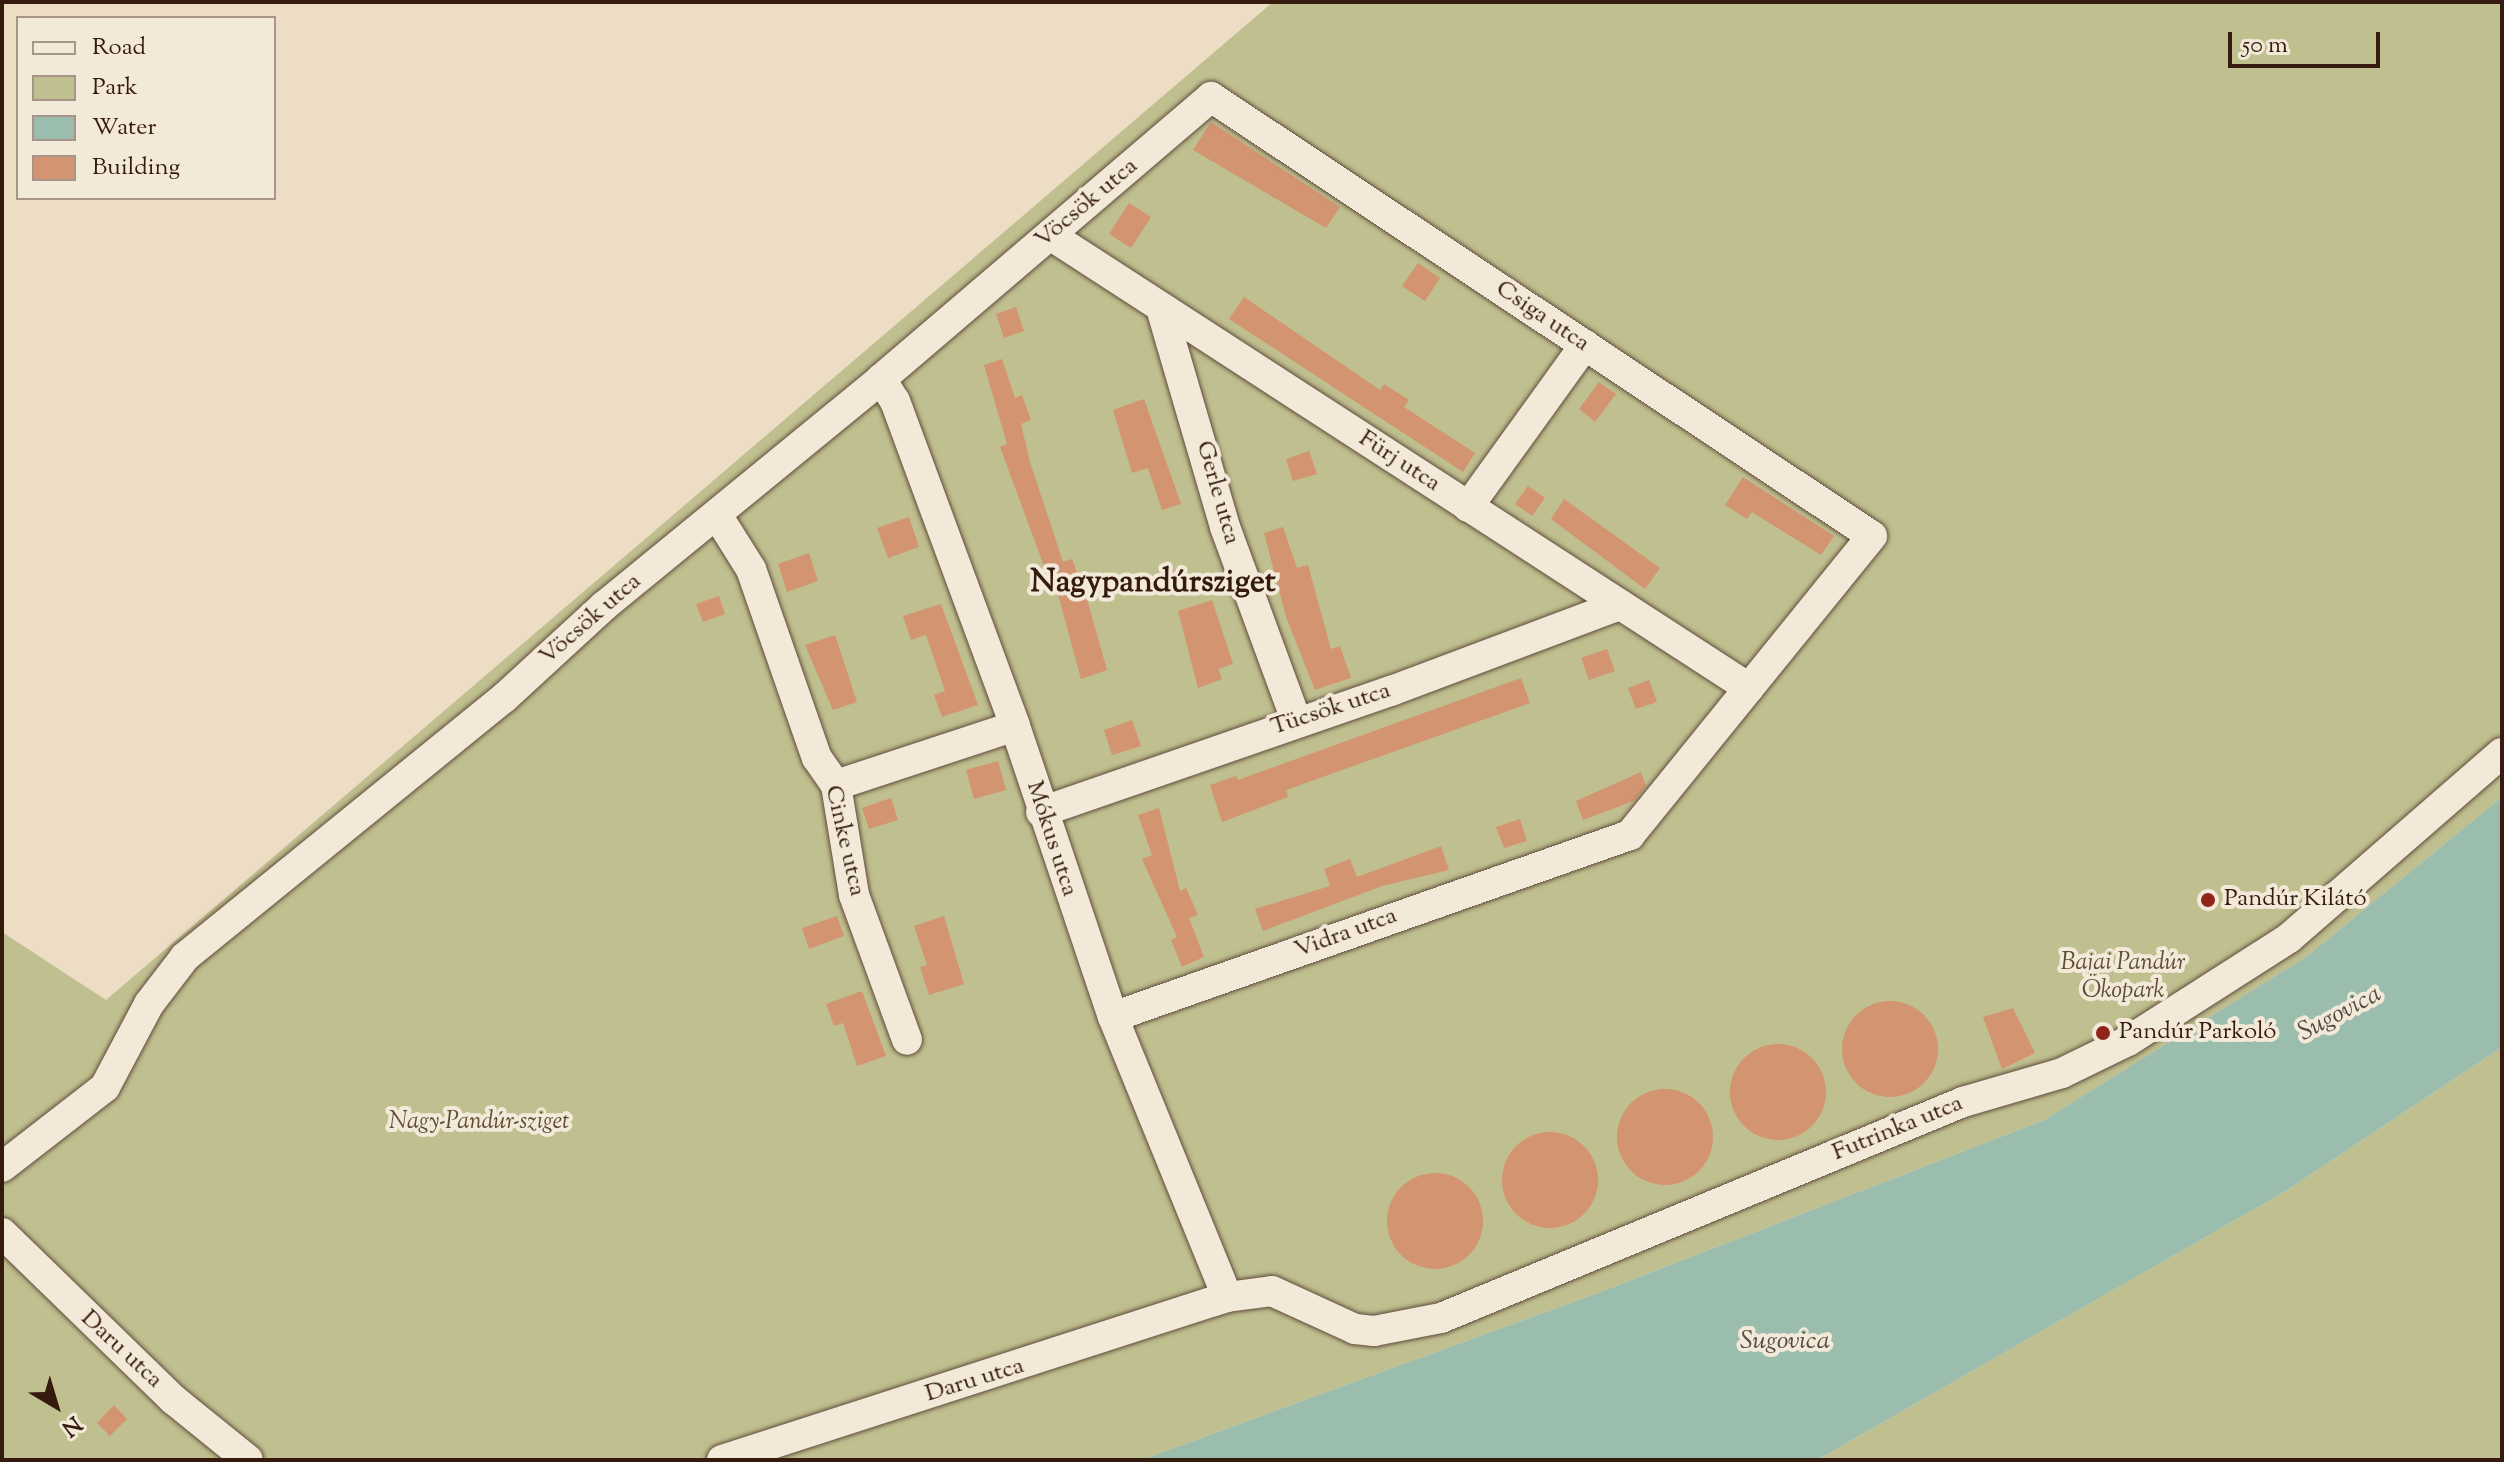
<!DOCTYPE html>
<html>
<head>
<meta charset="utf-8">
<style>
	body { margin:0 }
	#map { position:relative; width:2504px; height:1462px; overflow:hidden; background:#ecddc4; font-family:"Sorts Mill Goudy",serif }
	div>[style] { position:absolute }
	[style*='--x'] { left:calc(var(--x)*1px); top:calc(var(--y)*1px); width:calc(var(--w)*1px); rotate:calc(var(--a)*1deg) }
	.green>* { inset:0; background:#bfbf8f }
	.water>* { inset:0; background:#9abdae }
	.building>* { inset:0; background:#d39471 }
	.round { border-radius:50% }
	.roads { filter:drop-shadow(0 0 2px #634b3c) drop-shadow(0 0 2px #634b3c) }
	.minor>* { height:30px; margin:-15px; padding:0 15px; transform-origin:15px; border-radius:15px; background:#f3e9d9 }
	.dots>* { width:22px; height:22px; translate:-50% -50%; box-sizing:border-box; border:4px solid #f3e9d9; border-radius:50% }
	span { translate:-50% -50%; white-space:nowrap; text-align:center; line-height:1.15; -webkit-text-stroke:8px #f3e9d9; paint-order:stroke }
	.street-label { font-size:24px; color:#351a0e }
	.poi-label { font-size:24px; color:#351a0e }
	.left { translate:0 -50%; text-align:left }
	.park-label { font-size:24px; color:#5e4c35; font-style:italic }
	.water-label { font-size:26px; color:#534b3e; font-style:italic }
	.district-label { font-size:32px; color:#351a0e; font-weight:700 }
	.frame { position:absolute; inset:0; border:4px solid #351a0e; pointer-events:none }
	.legend { position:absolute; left:16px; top:16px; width:260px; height:184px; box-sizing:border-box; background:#f3e9d9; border:2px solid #a79688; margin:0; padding:10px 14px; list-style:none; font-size:24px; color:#351a0e }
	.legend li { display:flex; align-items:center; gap:16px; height:40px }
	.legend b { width:40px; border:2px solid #a79688 }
	.north { position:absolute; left:16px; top:1366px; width:80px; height:80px; -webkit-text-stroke:6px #f3e9d9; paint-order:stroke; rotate:142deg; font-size:22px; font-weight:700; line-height:32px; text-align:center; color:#351a0e }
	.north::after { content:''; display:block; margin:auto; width:28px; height:36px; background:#351a0e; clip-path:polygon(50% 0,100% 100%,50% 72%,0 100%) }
	.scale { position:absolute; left:2228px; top:32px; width:152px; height:36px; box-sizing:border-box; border:4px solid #351a0e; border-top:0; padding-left:10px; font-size:24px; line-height:28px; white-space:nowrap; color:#351a0e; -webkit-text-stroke:6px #f3e9d9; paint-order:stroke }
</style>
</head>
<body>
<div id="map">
	<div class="green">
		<i style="clip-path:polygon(1273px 2px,2502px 2px,2502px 797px,2306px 957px,2044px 1120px,1598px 1293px,1141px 1460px,2px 1460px,2px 932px,106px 1000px)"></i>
		<i style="clip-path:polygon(2502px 1047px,2502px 1460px,1817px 1460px,2284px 1192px)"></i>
	</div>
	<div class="water">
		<i style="clip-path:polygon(2502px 797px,2502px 1047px,2284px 1192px,1817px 1460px,1141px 1460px,1598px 1293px,2044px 1120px,2306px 957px)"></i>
	</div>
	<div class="building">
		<i style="clip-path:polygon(1211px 122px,1340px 207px,1326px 228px,1193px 150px)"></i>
		<i style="clip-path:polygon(1129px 203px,1151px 217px,1131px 248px,1109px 234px)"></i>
		<i style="clip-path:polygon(1418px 263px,1440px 278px,1425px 301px,1402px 286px)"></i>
		<i style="clip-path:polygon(1244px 297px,1380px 390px,1384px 384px,1409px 400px,1404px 407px,1475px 453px,1463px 472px,1229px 319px)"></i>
		<i style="clip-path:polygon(1016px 307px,1024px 331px,1004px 338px,996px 314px)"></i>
		<i style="clip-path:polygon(1002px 359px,1015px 398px,1022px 395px,1031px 420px,1021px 424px,1030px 462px,1063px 562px,1072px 559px,1088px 603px,1107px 670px,1081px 679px,1056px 587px,1052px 588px,1000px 447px,1007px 444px,984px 365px)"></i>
		<i style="clip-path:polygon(1599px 382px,1616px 394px,1595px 422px,1579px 409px)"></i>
		<i style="clip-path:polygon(1144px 399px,1181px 504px,1162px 510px,1148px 468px,1132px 473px,1113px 410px)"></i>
		<i style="clip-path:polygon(1309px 451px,1317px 474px,1293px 481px,1286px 459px)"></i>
		<i style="clip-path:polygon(1743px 477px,1834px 536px,1821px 555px,1752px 512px,1747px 519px,1725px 505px)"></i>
		<i style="clip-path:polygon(1528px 486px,1545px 498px,1532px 516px,1515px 504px)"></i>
		<i style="clip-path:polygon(1564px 499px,1660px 568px,1645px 589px,1551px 519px)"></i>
		<i style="clip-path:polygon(909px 517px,919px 547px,888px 558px,877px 528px)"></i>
		<i style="clip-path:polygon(1283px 527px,1297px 568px,1308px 565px,1331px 649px,1340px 646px,1351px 678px,1315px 690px,1286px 617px,1264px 533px)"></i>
		<i style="clip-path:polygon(809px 553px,818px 581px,787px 592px,778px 564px)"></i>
		<i style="clip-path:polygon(719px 596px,725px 614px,703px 622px,696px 604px)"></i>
		<i style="clip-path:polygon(1212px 600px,1233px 664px,1218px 669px,1222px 679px,1198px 688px,1178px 611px)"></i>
		<i style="clip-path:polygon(941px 604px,978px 705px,942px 717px,934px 695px,945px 691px,926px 635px,911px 640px,903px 616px)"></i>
		<i style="clip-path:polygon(835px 635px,857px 702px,833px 710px,805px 645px)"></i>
		<i style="clip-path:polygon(1607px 649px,1615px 671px,1589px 680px,1581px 658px)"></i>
		<i style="clip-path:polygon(1521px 678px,1530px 703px,1286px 790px,1288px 797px,1222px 822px,1210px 785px,1236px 776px,1238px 780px)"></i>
		<i style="clip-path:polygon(1649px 680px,1657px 702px,1636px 709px,1628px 688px)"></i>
		<i style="clip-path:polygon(1132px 720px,1141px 746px,1112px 755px,1104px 730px)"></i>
		<i style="clip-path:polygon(998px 761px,1006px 790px,974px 799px,966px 770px)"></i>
		<i style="clip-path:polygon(1641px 772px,1646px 786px,1634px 801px,1583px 820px,1576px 801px)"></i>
		<i style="clip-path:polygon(891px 798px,898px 820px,869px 829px,862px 808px)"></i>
		<i style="clip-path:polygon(1159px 808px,1180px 891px,1186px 888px,1198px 915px,1189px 918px,1204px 957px,1182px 967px,1171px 940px,1177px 937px,1142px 859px,1152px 855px,1138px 815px)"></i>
		<i style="clip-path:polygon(1520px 819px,1527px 841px,1504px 848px,1496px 827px)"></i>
		<i style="clip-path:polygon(1441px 846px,1449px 870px,1382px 886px,1263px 931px,1255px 909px,1330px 886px,1324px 869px,1350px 859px,1357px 877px)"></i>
		<i style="clip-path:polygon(837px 916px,844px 936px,809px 949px,802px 928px)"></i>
		<i style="clip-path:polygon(944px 916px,964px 984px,929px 995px,920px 967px,927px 965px,914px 926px)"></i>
		<i style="clip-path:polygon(862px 991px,886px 1056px,857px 1066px,843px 1023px,834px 1026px,826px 1004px)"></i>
		<i class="round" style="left:1842px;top:1001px;width:96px;height:96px"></i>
		<i style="clip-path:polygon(2013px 1008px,2035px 1053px,2002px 1069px,1983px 1017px)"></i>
		<i class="round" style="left:1730px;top:1044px;width:96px;height:96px"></i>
		<i class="round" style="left:1617px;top:1089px;width:96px;height:96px"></i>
		<i class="round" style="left:1502px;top:1132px;width:96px;height:96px"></i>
		<i class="round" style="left:1387px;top:1173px;width:96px;height:96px"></i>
		<i style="clip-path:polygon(114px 1405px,127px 1419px,110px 1436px,97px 1423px)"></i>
	</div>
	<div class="roads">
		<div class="minor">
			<i style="--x:1050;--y:235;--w:833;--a:32.95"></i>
			<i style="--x:1161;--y:308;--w:228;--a:73.7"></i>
			<i style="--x:1225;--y:527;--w:206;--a:69.8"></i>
			<i style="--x:881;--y:379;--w:26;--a:58"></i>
			<i style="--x:895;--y:401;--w:346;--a:69.7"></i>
			<i style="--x:1015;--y:726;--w:307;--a:71.4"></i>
			<i style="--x:1113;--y:1017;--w:302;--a:67.8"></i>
			<i style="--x:1468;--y:507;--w:200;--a:-54.2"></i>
			<i style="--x:717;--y:515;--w:64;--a:57.8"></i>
			<i style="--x:751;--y:569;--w:200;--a:70.8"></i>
			<i style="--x:817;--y:758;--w:33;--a:55"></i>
			<i style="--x:836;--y:785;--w:111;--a:80.7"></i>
			<i style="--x:854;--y:895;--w:154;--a:69.9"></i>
			<i style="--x:836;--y:785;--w:188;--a:-18.2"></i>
			<i style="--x:1041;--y:812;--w:370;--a:-19.1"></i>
			<i style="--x:1391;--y:691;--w:245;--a:-20.6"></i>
			<i style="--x:2;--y:1167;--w:130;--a:-37.8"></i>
			<i style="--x:105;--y:1087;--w:94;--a:-62.1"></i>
			<i style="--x:149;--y:1004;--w:59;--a:-52.5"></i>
			<i style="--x:185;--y:957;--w:411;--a:-39.1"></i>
			<i style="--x:504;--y:698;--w:136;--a:-42.6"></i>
			<i style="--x:604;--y:606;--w:358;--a:-39.3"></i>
			<i style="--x:881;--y:379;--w:434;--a:-40.5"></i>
			<i style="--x:1211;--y:97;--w:793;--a:33.59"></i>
			<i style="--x:1872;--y:536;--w:385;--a:129"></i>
			<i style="--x:1630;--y:835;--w:548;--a:160.61"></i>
			<i style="--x:2;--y:1233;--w:240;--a:44.2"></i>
			<i style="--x:174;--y:1400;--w:95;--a:39"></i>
			<i style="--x:722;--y:1460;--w:531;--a:-17.89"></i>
			<i style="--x:1227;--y:1297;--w:45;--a:-7.6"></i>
			<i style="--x:1272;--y:1291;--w:91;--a:24.6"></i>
			<i style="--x:1355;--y:1329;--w:19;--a:6"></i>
			<i style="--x:1374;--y:1331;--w:68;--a:-11"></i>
			<i style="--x:1441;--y:1318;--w:565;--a:-22.48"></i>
			<i style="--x:1963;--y:1102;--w:103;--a:-16.3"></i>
			<i style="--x:2062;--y:1073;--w:73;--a:-25.9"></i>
			<i style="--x:2128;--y:1041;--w:191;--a:-32.6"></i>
			<i style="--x:2289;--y:938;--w:282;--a:-41"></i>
		</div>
	</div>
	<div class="dots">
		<i style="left:2208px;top:900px;background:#8f2418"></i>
		<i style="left:2103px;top:1033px;background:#8f2418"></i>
	</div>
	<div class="street-label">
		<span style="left:1087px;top:204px;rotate:-40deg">Vöcsök utca</span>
		<span style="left:1542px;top:317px;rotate:34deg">Csiga utca</span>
		<span style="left:1399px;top:462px;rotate:33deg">Fürj utca</span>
		<span style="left:1217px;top:493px;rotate:74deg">Gerle utca</span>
		<span style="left:591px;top:620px;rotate:-41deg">Vöcsök utca</span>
		<span style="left:1331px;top:710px;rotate:-18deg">Tücsök utca</span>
		<span style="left:1051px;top:839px;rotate:72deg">Mókus utca</span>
		<span style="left:844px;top:841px;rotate:77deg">Cinke utca</span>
		<span style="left:1346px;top:934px;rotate:-20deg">Vidra utca</span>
		<span style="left:1898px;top:1129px;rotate:-22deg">Futrinka utca</span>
		<span style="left:121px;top:1350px;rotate:43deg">Daru utca</span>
		<span style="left:975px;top:1381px;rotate:-17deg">Daru utca</span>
	</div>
	<div class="poi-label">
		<span class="left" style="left:2224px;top:900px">Pandúr Kilátó</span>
		<span class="left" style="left:2119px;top:1033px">Pandúr Parkoló</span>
	</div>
	<div class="park-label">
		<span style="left:2123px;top:978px">Bajai Pandúr<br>Ökopark</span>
		<span style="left:479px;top:1123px">Nagy-Pandúr-sziget</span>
	</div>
	<div class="water-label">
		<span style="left:2340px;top:1014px;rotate:-28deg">Sugovica</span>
		<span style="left:1785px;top:1342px">Sugovica</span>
	</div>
	<div class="district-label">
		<span style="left:1153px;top:583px">Nagypandúrsziget</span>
	</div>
	<div class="frame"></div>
	<ul class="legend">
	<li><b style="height:10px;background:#f3e9d9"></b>Road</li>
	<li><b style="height:22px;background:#bfbf8f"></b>Park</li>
	<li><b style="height:22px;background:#9abdae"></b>Water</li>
	<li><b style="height:22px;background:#d39471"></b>Building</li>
	</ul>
	<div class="north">N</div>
	<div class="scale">50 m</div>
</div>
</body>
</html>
